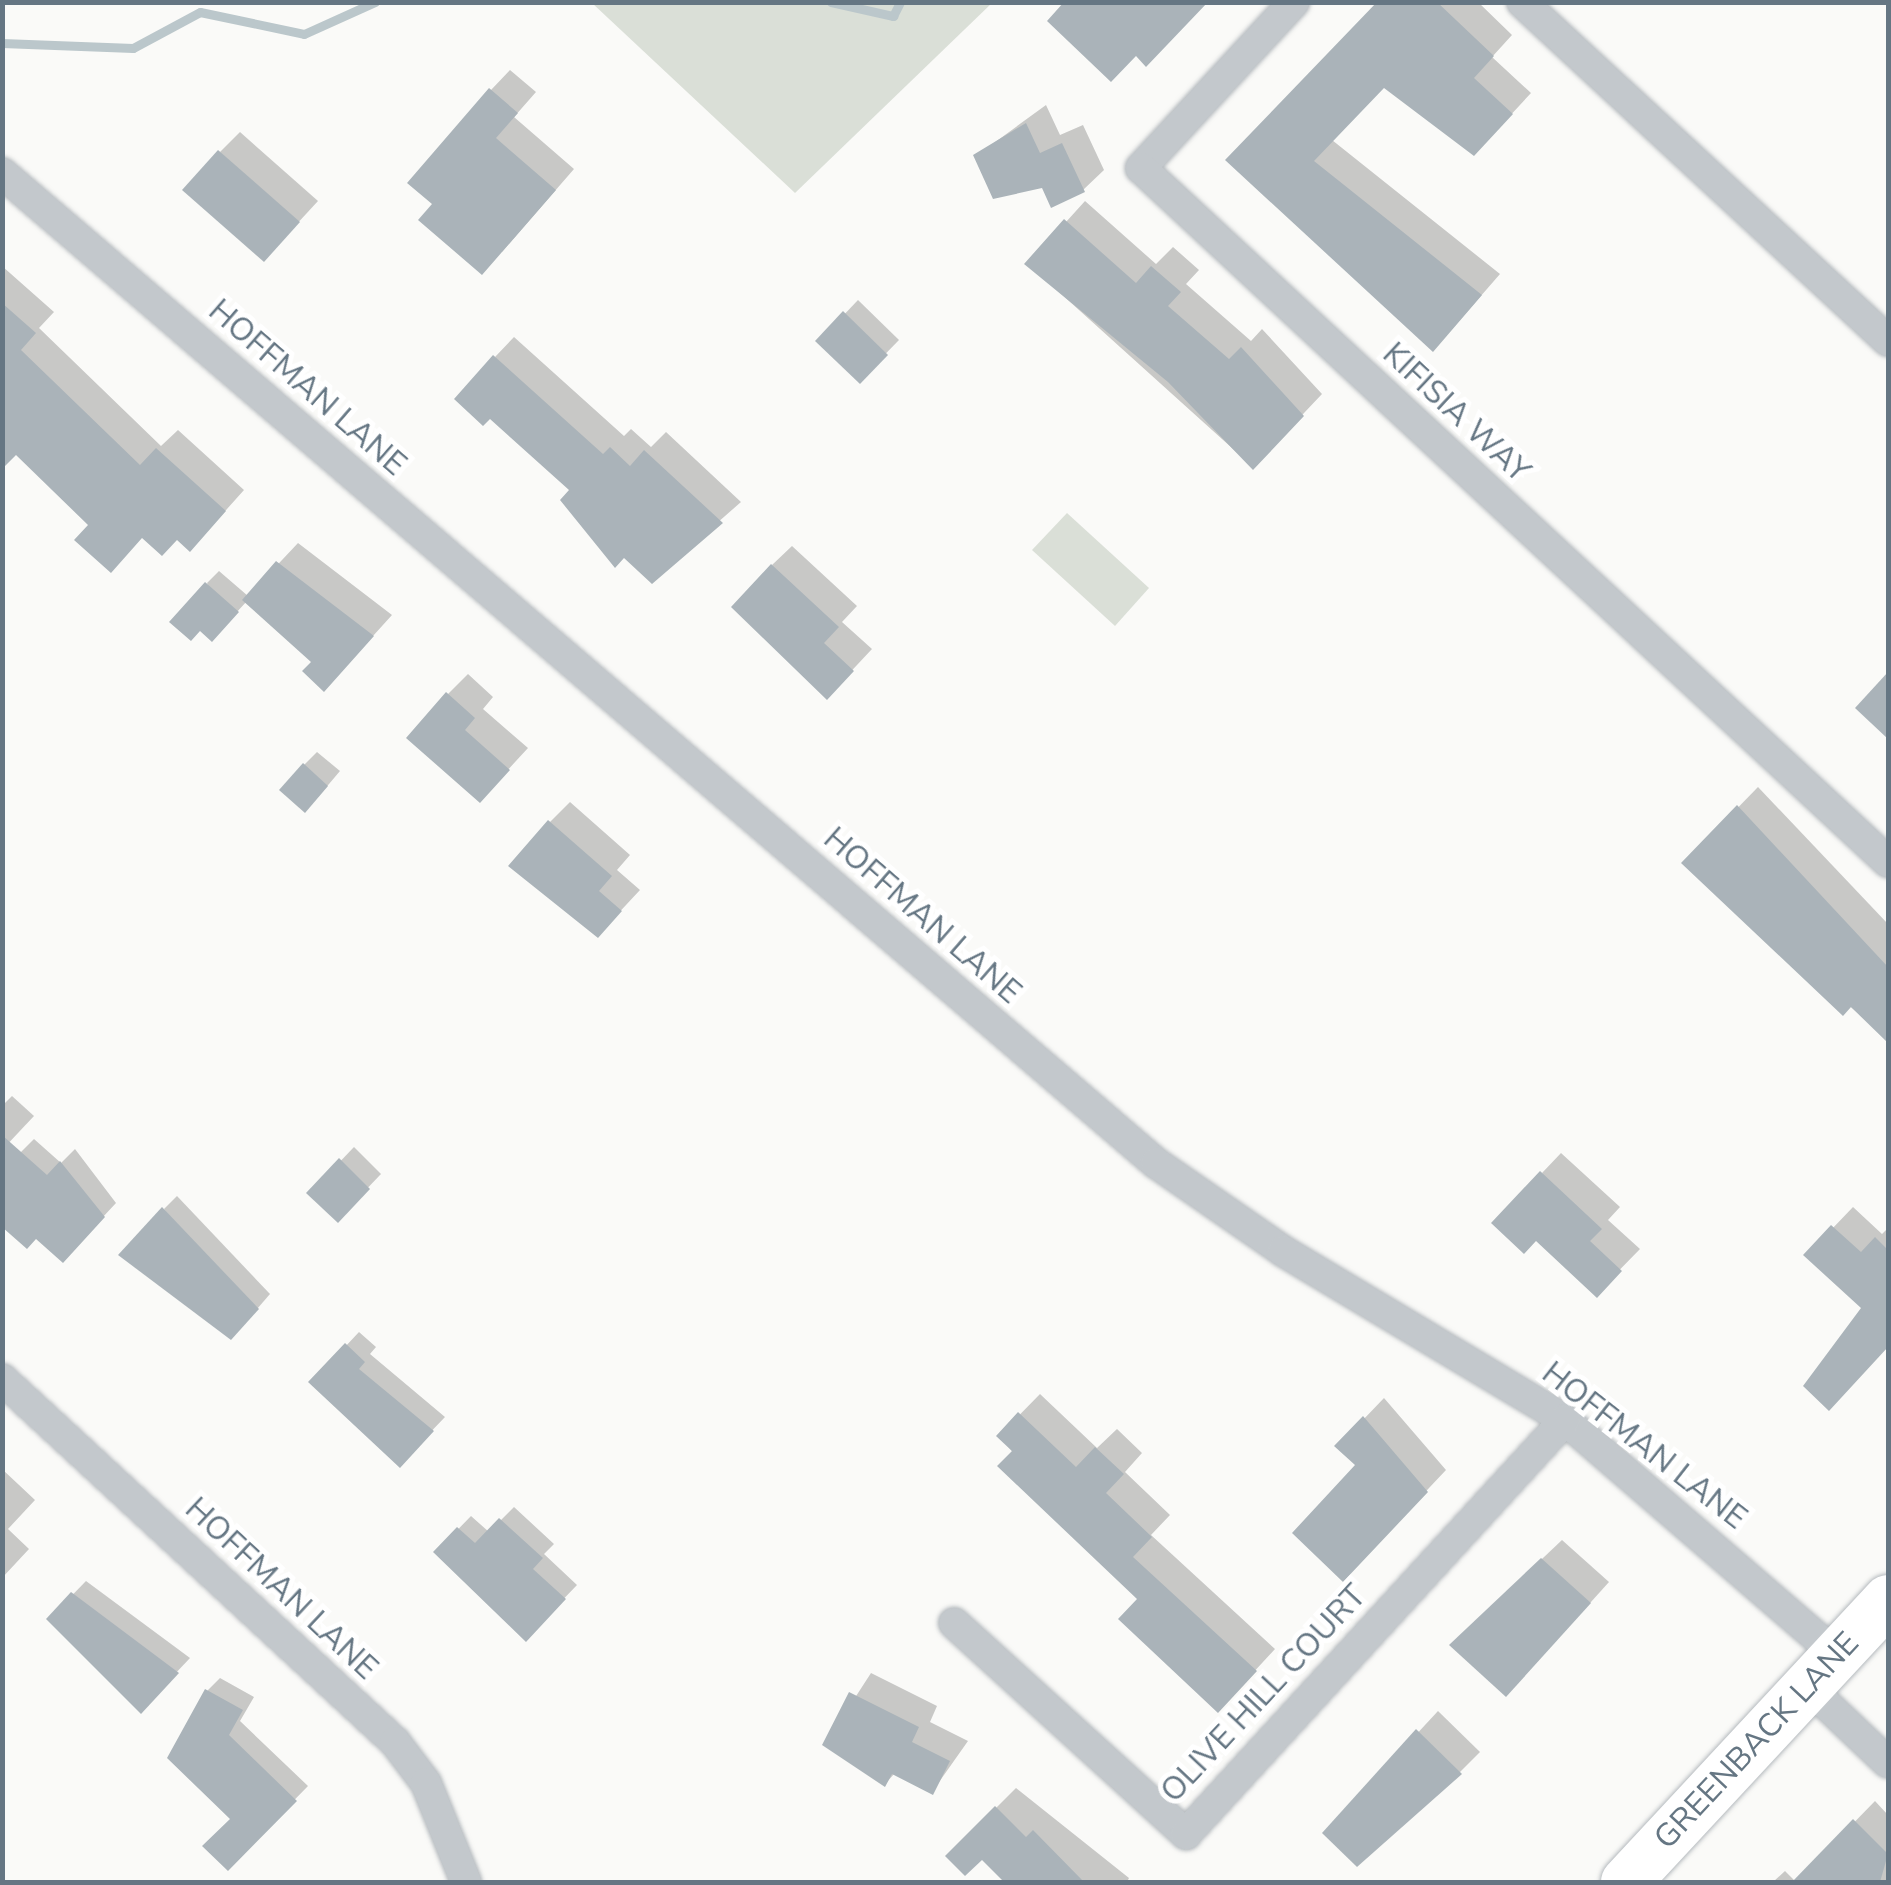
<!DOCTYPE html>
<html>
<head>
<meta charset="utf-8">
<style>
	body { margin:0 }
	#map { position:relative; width:1891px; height:1885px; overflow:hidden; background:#fafaf8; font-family:"Nunito Sans",sans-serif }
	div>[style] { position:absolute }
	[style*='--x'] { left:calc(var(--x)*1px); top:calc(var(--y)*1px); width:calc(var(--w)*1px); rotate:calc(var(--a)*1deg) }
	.green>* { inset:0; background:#dadfd7 }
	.shadow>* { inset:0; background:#0003 }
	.stream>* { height:9px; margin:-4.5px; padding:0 4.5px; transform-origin:4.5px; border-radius:4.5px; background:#bbc7cb }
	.building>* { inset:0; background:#aab3b9 }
	.roads { filter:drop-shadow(0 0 2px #b5babe) drop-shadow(0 0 2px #b5babe) }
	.street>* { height:30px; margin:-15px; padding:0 15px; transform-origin:15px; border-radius:15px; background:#c3c8cc }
	.primary>* { height:50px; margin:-25px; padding:0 25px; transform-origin:25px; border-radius:25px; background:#fff }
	span { translate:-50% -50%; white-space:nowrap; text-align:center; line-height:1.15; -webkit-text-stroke:10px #fff; paint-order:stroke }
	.street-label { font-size:32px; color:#657683 }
	.frame { position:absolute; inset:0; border:5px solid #657683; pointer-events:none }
</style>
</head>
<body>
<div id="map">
	<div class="green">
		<i style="clip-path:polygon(592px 3px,992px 3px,795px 193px)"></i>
		<i style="clip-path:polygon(1067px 513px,1149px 588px,1115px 626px,1032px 550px)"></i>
	</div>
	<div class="shadow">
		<i style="clip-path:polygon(1380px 2px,1478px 2px,1512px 35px,1492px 57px,1531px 93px,1494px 133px,1385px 86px,1332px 140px,1500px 274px,1453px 328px,1229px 160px)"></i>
		<i style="clip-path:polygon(510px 70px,536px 92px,514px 117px,574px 169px,502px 252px,435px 204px,491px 90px)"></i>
		<i style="clip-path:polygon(1046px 105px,1060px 135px,1083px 125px,1104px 170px,1083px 190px,1043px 185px,976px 156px)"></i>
		<i style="clip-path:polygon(240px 132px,318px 201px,283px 239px,220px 152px)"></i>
		<i style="clip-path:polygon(1085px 201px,1156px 264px,1173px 247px,1199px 270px,1186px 284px,1251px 341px,1262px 329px,1322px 394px,1253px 467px,1028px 264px)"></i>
		<i style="clip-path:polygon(2px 266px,54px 312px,39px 328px,161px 446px,178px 430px,244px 490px,210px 528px,178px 537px,91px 525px,2px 389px)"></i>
		<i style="clip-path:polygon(858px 300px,899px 340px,860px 380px,819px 341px)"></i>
		<i style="clip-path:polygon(514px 337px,624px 436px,631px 429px,651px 447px,666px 432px,741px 502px,652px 580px,573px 490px,495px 357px)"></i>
		<i style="clip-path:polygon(298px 543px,392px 615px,344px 668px,314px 661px,247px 601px,225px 625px,207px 583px,219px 571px,248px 596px)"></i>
		<i style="clip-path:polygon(792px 546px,857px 606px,842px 622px,872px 649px,827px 697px,772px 565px)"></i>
		<i style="clip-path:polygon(468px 674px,493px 697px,483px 709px,528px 748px,480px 800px,448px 694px)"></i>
		<i style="clip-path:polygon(317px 752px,340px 771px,318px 797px,304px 765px)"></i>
		<i style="clip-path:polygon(1758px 787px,1888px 924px,1888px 1039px,1684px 863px)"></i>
		<i style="clip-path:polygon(570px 802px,630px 855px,617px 870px,640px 890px,598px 935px,550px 822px)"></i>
		<i style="clip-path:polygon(12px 1096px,34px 1116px,2px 1150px,2px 1106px)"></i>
		<i style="clip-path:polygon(34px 1139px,61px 1163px,75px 1149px,116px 1203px,75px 1247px,2px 1171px)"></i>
		<i style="clip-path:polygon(354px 1147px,381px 1174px,338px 1219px,310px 1193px)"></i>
		<i style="clip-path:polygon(1561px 1153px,1620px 1207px,1608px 1220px,1640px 1249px,1596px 1294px,1542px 1173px)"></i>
		<i style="clip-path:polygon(177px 1196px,270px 1294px,244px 1324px,164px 1209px)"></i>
		<i style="clip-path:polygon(1853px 1207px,1882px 1234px,1888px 1228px,1888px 1345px,1849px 1388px,1864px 1308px,1807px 1255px)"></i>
		<i style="clip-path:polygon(359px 1332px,376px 1347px,370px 1354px,445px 1417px,399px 1465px,312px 1382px)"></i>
		<i style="clip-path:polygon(1040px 1394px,1097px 1448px,1117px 1429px,1142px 1453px,1125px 1472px,1170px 1515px,1151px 1535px,1275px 1649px,1238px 1689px,1140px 1599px,999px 1436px)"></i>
		<i style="clip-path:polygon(1384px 1398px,1446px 1470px,1363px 1558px,1358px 1465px,1338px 1446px)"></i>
		<i style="clip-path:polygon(2px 1469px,35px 1500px,8px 1529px,29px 1549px,2px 1578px)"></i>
		<i style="clip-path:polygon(514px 1507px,554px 1544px,544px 1554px,577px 1585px,526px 1638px,436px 1552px,471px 1516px,489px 1532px)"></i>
		<i style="clip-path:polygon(1562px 1540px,1609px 1582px,1526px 1674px,1472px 1625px)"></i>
		<i style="clip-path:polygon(86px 1581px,190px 1658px,141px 1710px,49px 1619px)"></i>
		<i style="clip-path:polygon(871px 1673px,937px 1706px,930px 1722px,968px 1741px,932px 1792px,895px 1773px,885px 1784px,825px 1744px)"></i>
		<i style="clip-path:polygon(220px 1678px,254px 1697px,240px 1721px,308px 1786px,228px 1868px,233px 1819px,207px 1691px)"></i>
		<i style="clip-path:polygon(1438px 1711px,1480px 1752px,1460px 1772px,1325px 1833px)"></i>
		<i style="clip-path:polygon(1016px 1788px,1129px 1878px,1127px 1882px,1008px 1882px,982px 1856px,948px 1856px)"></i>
		<i style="clip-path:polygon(1875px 1801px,1888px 1815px,1888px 1882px,1773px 1882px,1785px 1871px,1796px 1882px)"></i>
	</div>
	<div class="stream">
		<i style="--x:831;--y:2;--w:64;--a:12.7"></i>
		<i style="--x:893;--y:16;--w:16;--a:-63"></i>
		<i style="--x:2;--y:43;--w:131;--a:2.2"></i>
		<i style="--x:133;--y:48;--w:76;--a:-28.2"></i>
		<i style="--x:200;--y:12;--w:106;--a:11.9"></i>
		<i style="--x:304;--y:34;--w:78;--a:-24.3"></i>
	</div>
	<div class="building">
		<i style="clip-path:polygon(1064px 2px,1208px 2px,1146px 67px,1136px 56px,1111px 82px,1047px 21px)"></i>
		<i style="clip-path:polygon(1377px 2px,1437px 2px,1494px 56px,1474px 78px,1513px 114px,1474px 156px,1384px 88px,1314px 161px,1482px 295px,1433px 352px,1225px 160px)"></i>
		<i style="clip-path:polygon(489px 88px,518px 113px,496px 138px,556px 190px,482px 275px,418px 220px,432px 204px,407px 183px)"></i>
		<i style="clip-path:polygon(1026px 123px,1040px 153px,1062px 143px,1085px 192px,1051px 208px,1042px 188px,993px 199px,973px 155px)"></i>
		<i style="clip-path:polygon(218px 150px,300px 222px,264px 262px,182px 190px)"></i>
		<i style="clip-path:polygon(1064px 219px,1136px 283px,1151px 266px,1181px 292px,1168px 306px,1229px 359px,1241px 347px,1304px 416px,1253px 470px,1168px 382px,1024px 264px)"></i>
		<i style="clip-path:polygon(2px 303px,36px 333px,21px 350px,140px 465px,156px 448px,226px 511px,190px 552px,177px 540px,162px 556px,142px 538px,111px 573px,74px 540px,88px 525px,16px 455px,2px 469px)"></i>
		<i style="clip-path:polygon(843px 311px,888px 355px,860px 384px,815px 341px)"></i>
		<i style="clip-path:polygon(493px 355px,603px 454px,610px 447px,630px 466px,644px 450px,723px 523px,652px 584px,624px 558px,615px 568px,560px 500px,569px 490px,490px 419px,483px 426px,454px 399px)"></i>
		<i style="clip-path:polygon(276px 561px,374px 636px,324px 692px,302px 671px,311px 662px,242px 600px)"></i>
		<i style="clip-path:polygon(771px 564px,839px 627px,824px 643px,854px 671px,827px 700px,731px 607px)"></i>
		<i style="clip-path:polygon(205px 582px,239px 612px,212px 642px,200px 631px,191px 641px,169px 622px)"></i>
		<i style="clip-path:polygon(1888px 672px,1888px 739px,1855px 708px)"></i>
		<i style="clip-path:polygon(446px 692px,475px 718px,465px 730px,510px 770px,480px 803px,406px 738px)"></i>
		<i style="clip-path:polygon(303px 763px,328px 786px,305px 813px,279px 790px)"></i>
		<i style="clip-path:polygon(1737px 805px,1888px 967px,1888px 1043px,1851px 1007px,1843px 1016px,1681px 863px)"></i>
		<i style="clip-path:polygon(548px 820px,612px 876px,599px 891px,622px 911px,598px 938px,508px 866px)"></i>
		<i style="clip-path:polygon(2px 1135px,47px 1175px,60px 1161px,105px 1217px,63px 1263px,36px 1239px,27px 1249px,2px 1227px)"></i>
		<i style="clip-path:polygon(339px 1158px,370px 1189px,338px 1223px,306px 1193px)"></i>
		<i style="clip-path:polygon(1540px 1171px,1602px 1229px,1590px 1241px,1622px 1271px,1597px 1298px,1536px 1241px,1524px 1254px,1491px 1223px)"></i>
		<i style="clip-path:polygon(162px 1207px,259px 1309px,231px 1340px,118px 1255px)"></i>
		<i style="clip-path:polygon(1831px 1225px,1861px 1252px,1875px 1237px,1888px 1250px,1888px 1347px,1829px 1411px,1803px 1386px,1861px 1308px,1803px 1255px)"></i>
		<i style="clip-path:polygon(345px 1343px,365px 1362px,359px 1369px,434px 1431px,400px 1468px,308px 1382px)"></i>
		<i style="clip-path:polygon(1018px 1412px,1076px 1467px,1095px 1447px,1124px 1474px,1106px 1493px,1152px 1537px,1133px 1557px,1257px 1671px,1218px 1713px,1118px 1619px,1137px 1599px,997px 1466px,1012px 1451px,996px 1436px)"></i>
		<i style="clip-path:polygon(1363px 1416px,1428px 1492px,1343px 1582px,1292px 1533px,1355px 1465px,1334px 1446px)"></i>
		<i style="clip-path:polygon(499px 1518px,543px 1558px,533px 1569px,566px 1599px,526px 1642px,433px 1552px,457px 1527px,475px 1543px)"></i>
		<i style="clip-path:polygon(1541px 1558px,1591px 1603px,1506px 1697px,1449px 1645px)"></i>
		<i style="clip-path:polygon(71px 1592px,179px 1673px,141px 1714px,46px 1619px)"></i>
		<i style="clip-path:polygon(205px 1689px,243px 1710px,229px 1735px,297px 1801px,228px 1871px,202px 1846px,230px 1819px,167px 1758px)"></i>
		<i style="clip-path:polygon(849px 1692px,919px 1727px,912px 1742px,950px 1761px,933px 1795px,892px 1774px,885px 1787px,822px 1745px)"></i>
		<i style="clip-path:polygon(1416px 1729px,1462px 1774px,1357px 1867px,1322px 1833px)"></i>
		<i style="clip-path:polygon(995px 1806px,1026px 1837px,1033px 1830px,1084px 1882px,1004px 1882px,982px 1860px,965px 1876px,945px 1856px)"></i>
		<i style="clip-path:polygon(1853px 1819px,1888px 1854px,1880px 1882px,1792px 1882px)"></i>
	</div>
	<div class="roads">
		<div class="street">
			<i style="--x:1294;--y:2;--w:226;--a:132.7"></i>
			<i style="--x:1141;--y:168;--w:1020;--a:42.89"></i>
			<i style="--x:1522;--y:2;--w:499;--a:42.8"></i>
			<i style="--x:2;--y:173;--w:1520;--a:40.63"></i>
			<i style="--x:1156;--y:1163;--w:155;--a:34.7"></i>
			<i style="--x:1283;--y:1251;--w:329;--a:30.9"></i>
			<i style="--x:1565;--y:1420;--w:359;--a:40.8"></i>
			<i style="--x:2;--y:1379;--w:535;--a:42.73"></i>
			<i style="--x:395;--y:1742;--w:51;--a:52.9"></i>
			<i style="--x:426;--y:1783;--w:107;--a:68"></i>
			<i style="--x:954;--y:1623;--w:314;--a:42.3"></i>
			<i style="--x:1186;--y:1834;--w:561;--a:-47.53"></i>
			<i style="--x:1808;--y:1687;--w:110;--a:43.5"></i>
		</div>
		<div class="primary">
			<i style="--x:1626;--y:1882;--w:385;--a:-47.1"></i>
		</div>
	</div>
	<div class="street-label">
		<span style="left:307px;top:388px;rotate:41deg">HOFFMAN LANE</span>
		<span style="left:1456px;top:413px;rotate:43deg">KIFISIA WAY</span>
		<span style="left:922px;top:916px;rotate:41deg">HOFFMAN LANE</span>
		<span style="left:1644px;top:1446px;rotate:38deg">HOFFMAN LANE</span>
		<span style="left:281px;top:1589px;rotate:43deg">HOFFMAN LANE</span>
		<span style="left:1264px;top:1694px;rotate:-47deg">OLIVE HILL COURT</span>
		<span style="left:1757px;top:1741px;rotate:-47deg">GREENBACK LANE</span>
	</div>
	<div class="frame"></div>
</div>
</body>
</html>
